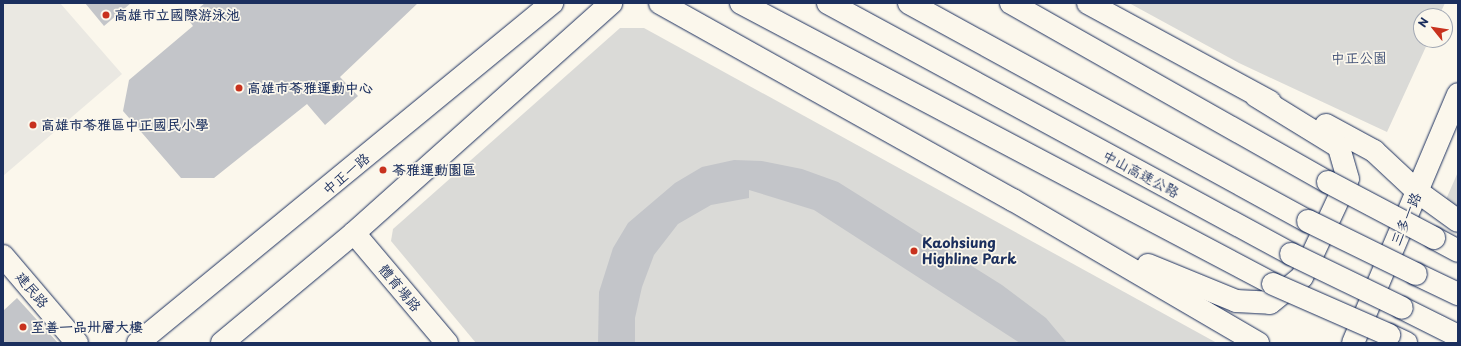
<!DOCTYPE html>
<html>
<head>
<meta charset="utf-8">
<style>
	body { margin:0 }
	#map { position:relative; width:1461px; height:346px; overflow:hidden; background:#fbf7ec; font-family:"Playpen Sans","LXGW WenKai TC",sans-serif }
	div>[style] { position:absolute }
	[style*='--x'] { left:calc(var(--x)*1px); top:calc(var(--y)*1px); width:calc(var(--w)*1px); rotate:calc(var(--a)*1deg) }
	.built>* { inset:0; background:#eae8e2 }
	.green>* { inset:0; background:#dadad7 }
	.building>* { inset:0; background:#c3c5c9 }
	.roads { filter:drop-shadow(0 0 1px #1b2f5e) drop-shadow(0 0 1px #1b2f5e) }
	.minor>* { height:22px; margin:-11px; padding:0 11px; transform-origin:11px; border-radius:11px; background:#fbf7ec }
	.highway>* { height:22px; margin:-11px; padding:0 11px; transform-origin:11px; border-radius:11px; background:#fbf7ec }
	.bridges { filter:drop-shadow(0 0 1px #1b2f5e) drop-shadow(0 0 1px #1b2f5e) }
	.highway-bridge>* { height:22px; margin:-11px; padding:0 11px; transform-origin:11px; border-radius:11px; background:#fbf7ec }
	.dots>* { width:11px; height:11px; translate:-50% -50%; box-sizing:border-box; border:2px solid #fbf7ec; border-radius:50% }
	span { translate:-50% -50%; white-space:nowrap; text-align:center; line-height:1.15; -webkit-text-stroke:3.5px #fbf7ec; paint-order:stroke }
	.poi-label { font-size:14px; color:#1b2f5e; font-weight:700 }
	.left { translate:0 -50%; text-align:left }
	.park-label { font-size:14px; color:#415176 }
	.street-label { font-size:14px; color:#1b2f5e }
	.frame { position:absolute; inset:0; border:4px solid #1b2f5e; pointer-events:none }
	.north { position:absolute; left:1413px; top:8px; width:40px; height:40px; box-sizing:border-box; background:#fbf7ec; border:1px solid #a1a7b3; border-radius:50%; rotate:300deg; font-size:11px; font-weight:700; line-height:16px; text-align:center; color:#1b2f5e }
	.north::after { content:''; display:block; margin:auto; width:14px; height:18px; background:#c8321e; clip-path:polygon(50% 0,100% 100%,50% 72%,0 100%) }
</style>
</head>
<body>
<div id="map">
	<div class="built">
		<i style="clip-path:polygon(3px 3px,60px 3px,122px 74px,3px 176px)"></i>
	</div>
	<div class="green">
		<i style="clip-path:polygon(1129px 3px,1445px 3px,1439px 16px,1421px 16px,1421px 40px,1429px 40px,1387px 132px,1239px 63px)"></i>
		<i style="clip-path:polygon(620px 28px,644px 28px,1217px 343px,476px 343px,391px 241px,393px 229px)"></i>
		<i style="clip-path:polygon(1458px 172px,1458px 212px,1444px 204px)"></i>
	</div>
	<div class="building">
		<i style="clip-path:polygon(85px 3px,131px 3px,104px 26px)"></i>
		<i style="clip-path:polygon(205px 3px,418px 3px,340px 77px,358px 96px,325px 125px,307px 104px,214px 178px,181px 178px,123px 111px,129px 80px,193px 26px,187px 18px)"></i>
		<i style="clip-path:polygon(734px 160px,762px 161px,802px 169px,838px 182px,1002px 285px,1046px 318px,1067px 343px,1020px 343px,814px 210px,749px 190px,749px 198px,711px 205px,678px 224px,654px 255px,642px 287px,635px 318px,635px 343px,598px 343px,599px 292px,613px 248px,628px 223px,675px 183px,702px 167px)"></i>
		<i style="clip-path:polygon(17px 298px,58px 343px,3px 343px,3px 311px)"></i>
	</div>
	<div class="roads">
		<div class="minor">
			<i style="--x:660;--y:3;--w:404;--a:29.2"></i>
			<i style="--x:1013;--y:200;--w:284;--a:30.3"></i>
			<i style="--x:1088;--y:3;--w:207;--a:28.5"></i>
			<i style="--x:1326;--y:125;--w:55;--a:28.4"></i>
			<i style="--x:1374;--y:151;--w:60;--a:43"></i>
			<i style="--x:354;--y:233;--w:144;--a:49.8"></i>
			<i style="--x:3;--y:256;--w:114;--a:49.6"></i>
			<i style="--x:1148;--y:265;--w:95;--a:22.2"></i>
			<i style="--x:1236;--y:301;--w:34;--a:3"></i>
			<i style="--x:1270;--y:303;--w:41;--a:-39.1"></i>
			<i style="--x:1302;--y:277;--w:108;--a:-64.9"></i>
			<i style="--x:1348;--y:179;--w:33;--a:-106"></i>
			<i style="--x:1339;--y:147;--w:97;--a:-148.4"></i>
			<i style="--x:138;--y:343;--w:536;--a:-39.39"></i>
			<i style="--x:222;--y:343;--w:172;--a:-39.8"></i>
			<i style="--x:354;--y:233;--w:345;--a:-41.8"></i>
			<i style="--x:1353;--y:343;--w:270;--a:-67.1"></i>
		</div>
		<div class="highway">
			<i style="--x:741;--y:3;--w:602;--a:27.84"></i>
			<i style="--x:828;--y:3;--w:527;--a:28.46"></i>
			<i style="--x:909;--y:3;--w:455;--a:28.7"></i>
			<i style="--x:1011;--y:3;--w:364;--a:29.5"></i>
			<i style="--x:1418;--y:192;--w:49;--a:35.9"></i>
			<i style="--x:1434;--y:238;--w:27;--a:28"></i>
			<i style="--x:1416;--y:274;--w:47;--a:25.5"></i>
			<i style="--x:1402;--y:308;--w:63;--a:26.6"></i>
			<i style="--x:1389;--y:335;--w:19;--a:25"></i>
		</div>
	</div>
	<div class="bridges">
		<div class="highway-bridge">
			<i style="--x:1328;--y:182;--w:120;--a:27.8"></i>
			<i style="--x:1308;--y:221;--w:120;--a:26.1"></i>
			<i style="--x:1291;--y:254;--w:123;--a:25.9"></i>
			<i style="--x:1273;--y:284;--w:127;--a:23.7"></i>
		</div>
	</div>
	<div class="dots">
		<i style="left:106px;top:15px;background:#c8321e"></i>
		<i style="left:239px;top:88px;background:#c8321e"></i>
		<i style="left:33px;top:125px;background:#c8321e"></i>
		<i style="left:383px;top:170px;background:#c8321e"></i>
		<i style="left:914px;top:251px;background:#c8321e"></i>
		<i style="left:23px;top:327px;background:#c8321e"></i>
	</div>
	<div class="poi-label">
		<span class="left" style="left:114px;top:15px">高雄市立國際游泳池</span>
		<span class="left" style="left:247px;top:88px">高雄市苓雅運動中心</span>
		<span class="left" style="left:41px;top:125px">高雄市苓雅區中正國民小學</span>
		<span class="left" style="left:392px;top:170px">苓雅運動園區</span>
		<span class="left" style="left:922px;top:251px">Kaohsiung<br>Highline Park</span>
		<span class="left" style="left:31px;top:327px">至善一品卅層大樓</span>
	</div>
	<div class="park-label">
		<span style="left:1359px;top:58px">中正公園</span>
	</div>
	<div class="street-label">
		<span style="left:346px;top:174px;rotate:-40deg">中正一路</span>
		<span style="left:1141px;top:174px;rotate:28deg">中山高速公路</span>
		<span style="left:1406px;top:219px;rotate:-67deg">三多一路</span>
		<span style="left:400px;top:288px;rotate:50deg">體育場路</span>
		<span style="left:32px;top:290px;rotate:50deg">建民路</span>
	</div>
	<div class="frame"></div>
	<div class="north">N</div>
</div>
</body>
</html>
